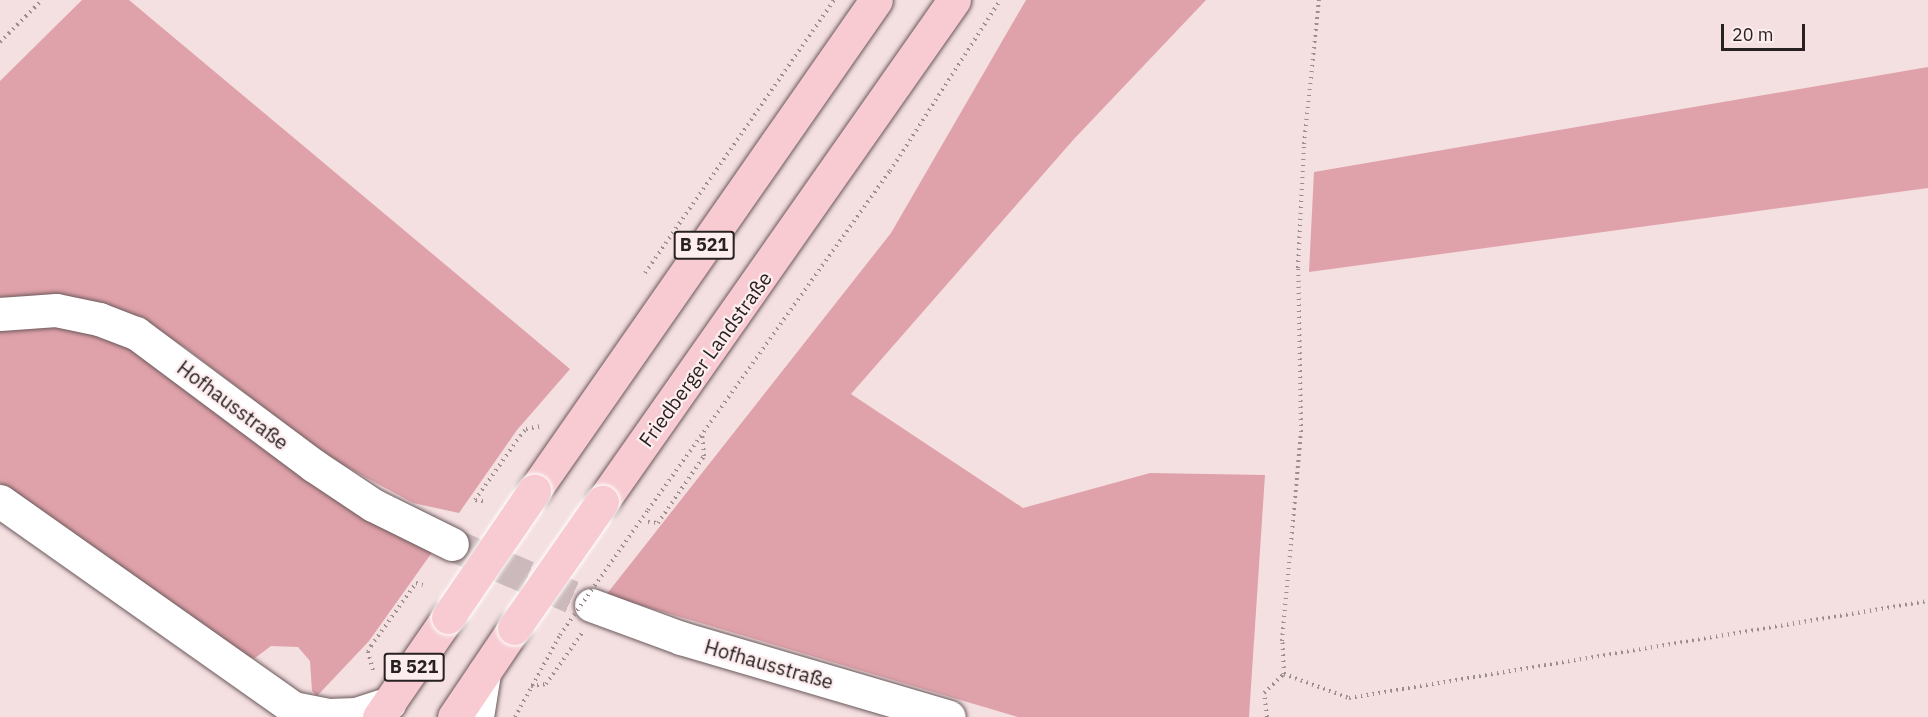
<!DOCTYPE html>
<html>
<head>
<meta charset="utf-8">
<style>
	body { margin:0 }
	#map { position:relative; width:1928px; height:717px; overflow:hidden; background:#f4dfe1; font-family:"IBM Plex Sans",sans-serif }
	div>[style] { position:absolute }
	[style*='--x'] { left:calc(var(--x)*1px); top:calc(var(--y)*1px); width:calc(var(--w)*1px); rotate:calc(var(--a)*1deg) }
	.green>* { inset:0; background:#e0a2aa }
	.minor-tunnel>* { height:33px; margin-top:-16.5px; transform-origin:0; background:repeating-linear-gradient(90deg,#cbb9bb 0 33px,transparent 0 49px) }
	.path>* { height:4px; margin-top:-2px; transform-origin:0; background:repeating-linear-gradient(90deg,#9c8d8f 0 1.5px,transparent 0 6px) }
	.roads { filter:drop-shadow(0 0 2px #6a595b) drop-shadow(0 0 2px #6a595b) }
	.minor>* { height:33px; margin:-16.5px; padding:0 16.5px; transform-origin:16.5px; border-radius:16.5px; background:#fff }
	.major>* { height:33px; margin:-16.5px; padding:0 16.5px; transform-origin:16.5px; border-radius:16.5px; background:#f7cbd1 }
	.path-bridge>* { height:4px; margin-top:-2px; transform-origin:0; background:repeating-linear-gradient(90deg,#9c8d8f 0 1.5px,transparent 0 6px) }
	.bridges { filter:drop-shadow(0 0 2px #fff) drop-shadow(0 0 2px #fff) }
	.major-bridge>* { height:33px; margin:-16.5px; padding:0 16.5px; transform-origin:16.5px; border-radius:16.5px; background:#f7cbd1 }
	span { translate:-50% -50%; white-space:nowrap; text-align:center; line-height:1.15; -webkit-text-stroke:4.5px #feedef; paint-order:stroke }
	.shield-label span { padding:2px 4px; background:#feedef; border:2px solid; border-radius:4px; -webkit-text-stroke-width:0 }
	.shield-label { font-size:18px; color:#282122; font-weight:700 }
	.street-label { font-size:20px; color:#282122 }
	.scale { position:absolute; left:1721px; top:24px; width:84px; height:27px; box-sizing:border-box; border:3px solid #282122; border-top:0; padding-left:8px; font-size:18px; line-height:21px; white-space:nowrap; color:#282122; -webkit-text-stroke:4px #feedef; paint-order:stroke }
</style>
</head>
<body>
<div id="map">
	<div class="green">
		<i style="clip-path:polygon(82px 0,129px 0,570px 369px,517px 430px,459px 513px,413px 503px,330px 458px,186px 348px,135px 316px,66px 296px,0 297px,0 81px)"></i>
		<i style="clip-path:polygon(1026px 0,1206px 0,1074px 139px,851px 394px,1023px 508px,1150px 473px,1265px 475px,1249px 717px,1018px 717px,606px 595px,891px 233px)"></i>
		<i style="clip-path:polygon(1928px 67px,1928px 188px,1309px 272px,1314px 172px)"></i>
		<i style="clip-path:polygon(20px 327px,88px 327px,144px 354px,433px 551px,369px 641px,317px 696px,312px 691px,310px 661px,298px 647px,271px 646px,255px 658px,244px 656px,0 483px,0 331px)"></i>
	</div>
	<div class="minor-tunnel">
		<i style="--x:452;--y:544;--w:152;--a:23.7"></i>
	</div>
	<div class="path">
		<i style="--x:0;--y:42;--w:59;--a:-45"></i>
		<i style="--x:645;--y:273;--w:332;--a:-55.3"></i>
		<i style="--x:483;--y:501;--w:8;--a:-173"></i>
		<i style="--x:475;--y:500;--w:78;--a:-54.9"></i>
		<i style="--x:520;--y:436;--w:9;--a:-49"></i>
		<i style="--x:526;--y:429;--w:16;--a:-11"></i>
		<i style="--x:648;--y:510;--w:417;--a:-54.5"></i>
		<i style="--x:890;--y:171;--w:203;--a:-57.2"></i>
		<i style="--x:648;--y:522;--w:10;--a:6"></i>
		<i style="--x:658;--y:523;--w:81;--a:-55.5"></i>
		<i style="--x:704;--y:456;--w:21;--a:-95"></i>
		<i style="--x:373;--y:670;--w:19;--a:-106"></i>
		<i style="--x:368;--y:652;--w:7;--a:-63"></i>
		<i style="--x:371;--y:646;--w:77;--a:-54.5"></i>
		<i style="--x:416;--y:583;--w:7;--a:16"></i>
		<i style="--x:1284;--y:674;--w:69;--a:20.3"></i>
		<i style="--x:1349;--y:698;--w:587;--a:-9.51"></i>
		<i style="--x:531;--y:686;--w:15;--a:-8"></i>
		<i style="--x:546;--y:684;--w:62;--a:-54.8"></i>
		<i style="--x:515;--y:717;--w:94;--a:-61.2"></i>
		<i style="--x:1267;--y:717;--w:24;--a:-97"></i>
		<i style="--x:1264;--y:693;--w:28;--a:-44"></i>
		<i style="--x:1284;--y:674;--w:33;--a:-93"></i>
		<i style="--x:1282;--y:641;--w:210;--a:-84.8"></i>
		<i style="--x:1301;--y:432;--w:164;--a:-91"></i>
		<i style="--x:1298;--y:268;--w:124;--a:-87.2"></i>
		<i style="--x:1304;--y:144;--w:145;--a:-84.1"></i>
	</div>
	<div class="roads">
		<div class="minor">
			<i style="--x:0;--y:314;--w:56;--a:-4.1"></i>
			<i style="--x:56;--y:310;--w:44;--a:11.8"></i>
			<i style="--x:99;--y:319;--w:40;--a:21"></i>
			<i style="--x:136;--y:333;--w:221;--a:36.7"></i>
			<i style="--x:313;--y:465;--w:72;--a:33.7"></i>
			<i style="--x:373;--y:505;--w:88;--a:26.3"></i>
			<i style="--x:0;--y:501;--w:359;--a:35.2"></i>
			<i style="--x:293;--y:708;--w:36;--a:11"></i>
			<i style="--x:328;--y:715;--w:28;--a:-2"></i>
			<i style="--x:356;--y:714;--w:35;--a:-18"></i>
			<i style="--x:591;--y:605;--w:96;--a:20.1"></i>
			<i style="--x:681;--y:638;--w:279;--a:16.4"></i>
			<i style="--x:477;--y:717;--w:45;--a:-81"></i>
		</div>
		<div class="major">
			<i style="--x:534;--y:491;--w:598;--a:-55.14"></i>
			<i style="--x:602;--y:502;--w:613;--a:-54.96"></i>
			<i style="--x:379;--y:717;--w:121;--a:-55.4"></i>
			<i style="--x:454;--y:717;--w:107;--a:-56"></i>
		</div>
	</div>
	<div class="path-bridge">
		<i style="--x:560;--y:635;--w:153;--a:-54.9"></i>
	</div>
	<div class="bridges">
		<div class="major-bridge">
			<i style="--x:448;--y:617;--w:153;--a:-55.7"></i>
			<i style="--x:514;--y:628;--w:154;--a:-55.1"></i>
		</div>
	</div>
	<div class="shield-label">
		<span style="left:704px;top:245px">B 521</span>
		<span style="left:414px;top:667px">B 521</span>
	</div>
	<div class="street-label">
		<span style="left:705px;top:359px;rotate:-54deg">Friedberger Landstraße</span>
		<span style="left:233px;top:405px;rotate:37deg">Hofhausstraße</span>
		<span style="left:769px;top:664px;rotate:16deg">Hofhausstraße</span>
	</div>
	<div class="scale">20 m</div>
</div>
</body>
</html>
